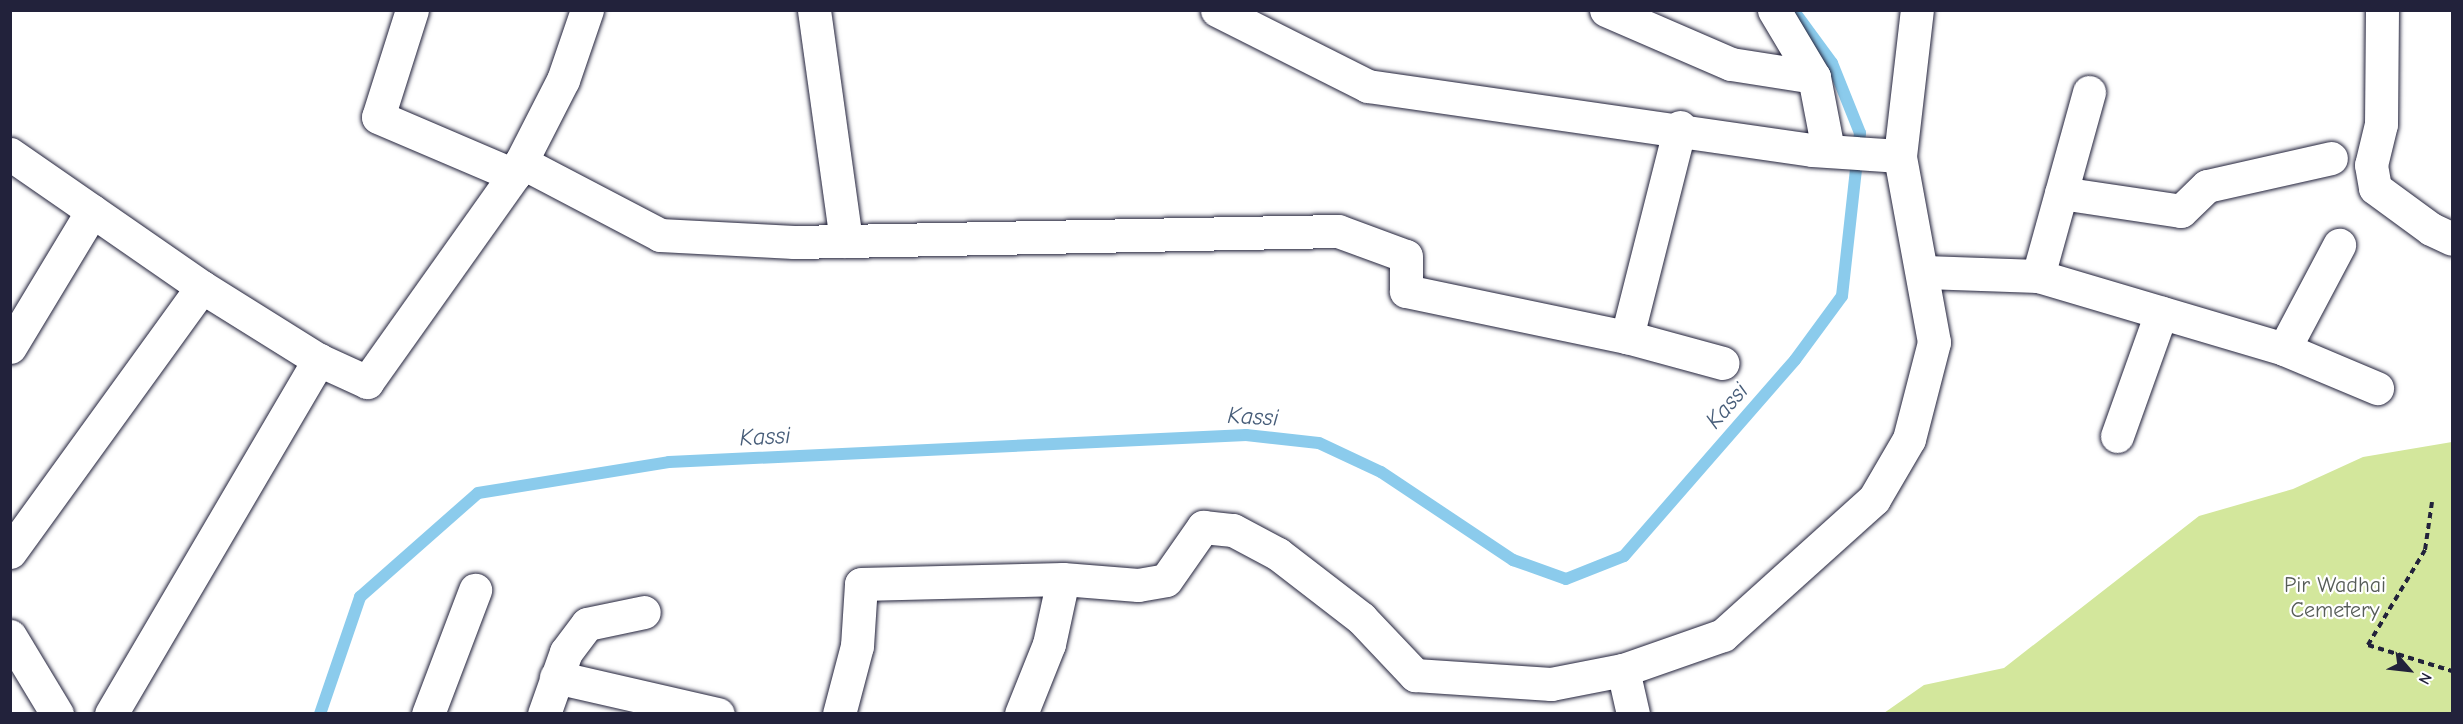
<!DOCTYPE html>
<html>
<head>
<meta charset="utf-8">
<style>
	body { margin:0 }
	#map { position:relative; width:2463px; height:724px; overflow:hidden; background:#fff; font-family:"Comic Neue",sans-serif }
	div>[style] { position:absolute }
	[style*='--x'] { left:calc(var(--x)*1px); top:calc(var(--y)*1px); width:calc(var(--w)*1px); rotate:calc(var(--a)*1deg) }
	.green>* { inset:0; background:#d3e79c }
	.stream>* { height:12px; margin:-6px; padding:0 6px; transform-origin:6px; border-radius:6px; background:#8bcbec }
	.path>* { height:4px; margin-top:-2px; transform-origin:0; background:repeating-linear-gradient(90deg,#22223b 0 6px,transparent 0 10.5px) }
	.roads { filter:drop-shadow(0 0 2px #22223b) drop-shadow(0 0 2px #22223b) }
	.minor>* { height:33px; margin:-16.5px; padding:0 16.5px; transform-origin:16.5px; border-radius:16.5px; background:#fff }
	span { translate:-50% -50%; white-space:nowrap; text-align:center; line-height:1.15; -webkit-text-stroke:4.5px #fff; paint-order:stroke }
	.park-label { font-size:22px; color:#575d58 }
	.water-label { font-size:24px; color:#475d79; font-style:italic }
	.frame { position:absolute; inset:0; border:12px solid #22223b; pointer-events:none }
	.north { position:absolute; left:2379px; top:640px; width:60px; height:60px; -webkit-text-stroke:4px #fff; paint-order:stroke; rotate:118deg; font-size:16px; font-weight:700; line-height:24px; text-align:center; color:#22223b }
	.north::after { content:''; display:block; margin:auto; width:21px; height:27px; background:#22223b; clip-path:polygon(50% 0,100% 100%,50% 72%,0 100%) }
</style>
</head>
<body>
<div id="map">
	<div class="green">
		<i style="clip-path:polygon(2452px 442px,2452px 713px,1884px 713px,1924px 685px,2004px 668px,2199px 516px,2293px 489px,2363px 457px)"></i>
	</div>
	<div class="stream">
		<i style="--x:320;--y:714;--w:124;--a:-71.1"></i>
		<i style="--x:360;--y:597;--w:157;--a:-41.4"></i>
		<i style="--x:478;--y:493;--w:193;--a:-9.2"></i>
		<i style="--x:669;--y:462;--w:578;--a:-2.68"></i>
		<i style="--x:1246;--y:435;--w:73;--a:6.3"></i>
		<i style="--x:1319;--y:443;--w:68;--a:25.1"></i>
		<i style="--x:1381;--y:472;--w:159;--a:33.7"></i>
		<i style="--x:1513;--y:560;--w:56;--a:19.7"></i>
		<i style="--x:1566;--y:579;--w:62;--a:-21.6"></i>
		<i style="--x:1624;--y:556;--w:260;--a:-48.9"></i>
		<i style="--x:1795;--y:360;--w:79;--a:-53.7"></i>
		<i style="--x:1842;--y:296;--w:164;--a:-83.7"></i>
		<i style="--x:1860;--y:133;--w:75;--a:-111.8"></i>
		<i style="--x:1832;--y:63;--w:66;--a:-126.3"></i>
	</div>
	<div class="path">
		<i style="--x:2432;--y:502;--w:49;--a:98.3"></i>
		<i style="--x:2425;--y:550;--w:111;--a:121"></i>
		<i style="--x:2368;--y:645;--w:88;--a:17.2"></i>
	</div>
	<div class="roads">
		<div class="minor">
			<i style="--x:412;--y:10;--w:112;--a:107.6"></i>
			<i style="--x:378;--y:117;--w:148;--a:23.1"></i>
			<i style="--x:514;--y:175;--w:15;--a:-62"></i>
			<i style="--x:521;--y:162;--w:157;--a:27.7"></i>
			<i style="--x:660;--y:235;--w:134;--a:3"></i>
			<i style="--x:794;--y:242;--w:544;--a:-1.16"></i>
			<i style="--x:1338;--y:231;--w:72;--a:20.2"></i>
			<i style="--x:1406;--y:256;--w:35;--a:90"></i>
			<i style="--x:1406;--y:291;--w:226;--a:11.8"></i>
			<i style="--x:814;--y:10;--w:233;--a:82.1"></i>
			<i style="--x:1606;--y:10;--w:136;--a:23.4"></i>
			<i style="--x:1731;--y:64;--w:84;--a:8.9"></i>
			<i style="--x:1814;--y:77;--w:74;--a:79.1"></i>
			<i style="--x:1774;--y:10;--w:78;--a:59.2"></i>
			<i style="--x:2382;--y:10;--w:114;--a:90.5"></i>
			<i style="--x:2381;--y:124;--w:42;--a:103.7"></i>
			<i style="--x:2371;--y:165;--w:23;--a:80"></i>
			<i style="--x:2375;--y:188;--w:69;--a:36.2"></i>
			<i style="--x:2431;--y:229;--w:23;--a:25"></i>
			<i style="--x:1680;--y:127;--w:217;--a:104.2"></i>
			<i style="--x:1627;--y:337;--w:99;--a:15.2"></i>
			<i style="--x:10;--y:154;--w:234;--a:34.7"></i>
			<i style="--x:202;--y:287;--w:138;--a:32"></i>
			<i style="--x:319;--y:360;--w:53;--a:24.6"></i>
			<i style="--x:367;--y:382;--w:254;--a:-54.6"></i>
			<i style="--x:1900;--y:156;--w:147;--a:-83.4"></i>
			<i style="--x:521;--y:162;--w:92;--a:-62.9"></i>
			<i style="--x:563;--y:80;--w:74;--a:-71.1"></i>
			<i style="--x:2061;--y:193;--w:121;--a:8.5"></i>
			<i style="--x:2181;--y:211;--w:36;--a:-44"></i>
			<i style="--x:2207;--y:186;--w:127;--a:-12.7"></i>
			<i style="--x:1925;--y:272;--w:113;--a:2"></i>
			<i style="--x:2038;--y:276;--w:257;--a:16.5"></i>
			<i style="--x:2284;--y:349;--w:101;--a:22.8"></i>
			<i style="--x:2038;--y:276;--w:191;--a:-74.5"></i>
			<i style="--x:10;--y:347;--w:159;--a:-58.9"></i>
			<i style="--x:2284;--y:349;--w:118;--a:-62.1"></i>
			<i style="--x:2117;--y:436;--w:131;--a:-70.3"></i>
			<i style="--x:10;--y:552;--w:327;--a:-54.1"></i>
			<i style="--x:10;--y:636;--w:91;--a:58.9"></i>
			<i style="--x:1623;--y:670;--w:45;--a:77.2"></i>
			<i style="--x:556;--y:677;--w:166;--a:12.9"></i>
			<i style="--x:111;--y:714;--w:411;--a:-59.6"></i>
			<i style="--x:428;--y:714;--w:133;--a:-69.2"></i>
			<i style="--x:544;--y:714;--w:66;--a:-70.5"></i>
			<i style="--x:566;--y:652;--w:35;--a:-53"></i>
			<i style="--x:587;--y:624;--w:58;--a:-11.9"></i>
			<i style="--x:839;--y:714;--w:70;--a:-75.2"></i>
			<i style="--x:857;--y:646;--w:62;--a:-86.3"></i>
			<i style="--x:861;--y:584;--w:202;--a:-1.4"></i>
			<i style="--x:1063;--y:579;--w:75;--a:4.6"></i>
			<i style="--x:1138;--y:585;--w:28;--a:-10"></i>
			<i style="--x:1166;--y:580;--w:65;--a:-55.1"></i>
			<i style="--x:1203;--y:527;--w:30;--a:6"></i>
			<i style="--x:1233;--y:530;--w:51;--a:28.1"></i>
			<i style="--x:1278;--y:554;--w:105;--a:37.6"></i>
			<i style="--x:1361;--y:618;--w:79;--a:46.5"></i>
			<i style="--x:1415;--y:675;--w:136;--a:3.8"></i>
			<i style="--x:1551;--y:684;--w:73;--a:-11"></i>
			<i style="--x:1623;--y:670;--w:106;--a:-19.3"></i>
			<i style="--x:1723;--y:635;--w:203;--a:-42"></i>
			<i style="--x:1874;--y:499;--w:69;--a:-59.7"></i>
			<i style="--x:1909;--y:439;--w:100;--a:-75.5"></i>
			<i style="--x:1934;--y:342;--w:189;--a:-100.4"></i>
			<i style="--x:1900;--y:156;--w:88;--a:-176.1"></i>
			<i style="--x:1812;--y:150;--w:449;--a:-171.8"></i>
			<i style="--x:1368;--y:86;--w:169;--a:-153.3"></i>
			<i style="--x:1021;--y:714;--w:75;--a:-68.2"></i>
			<i style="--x:1049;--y:644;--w:66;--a:-77.8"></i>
		</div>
	</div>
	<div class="park-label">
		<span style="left:2335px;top:598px">Pir Wadhai<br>Cemetery</span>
	</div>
	<div class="water-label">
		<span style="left:1727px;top:406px;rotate:-49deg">Kassi</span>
		<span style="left:1253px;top:417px;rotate:3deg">Kassi</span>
		<span style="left:765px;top:437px;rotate:-3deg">Kassi</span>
	</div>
	<div class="frame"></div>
	<div class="north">N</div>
</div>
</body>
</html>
